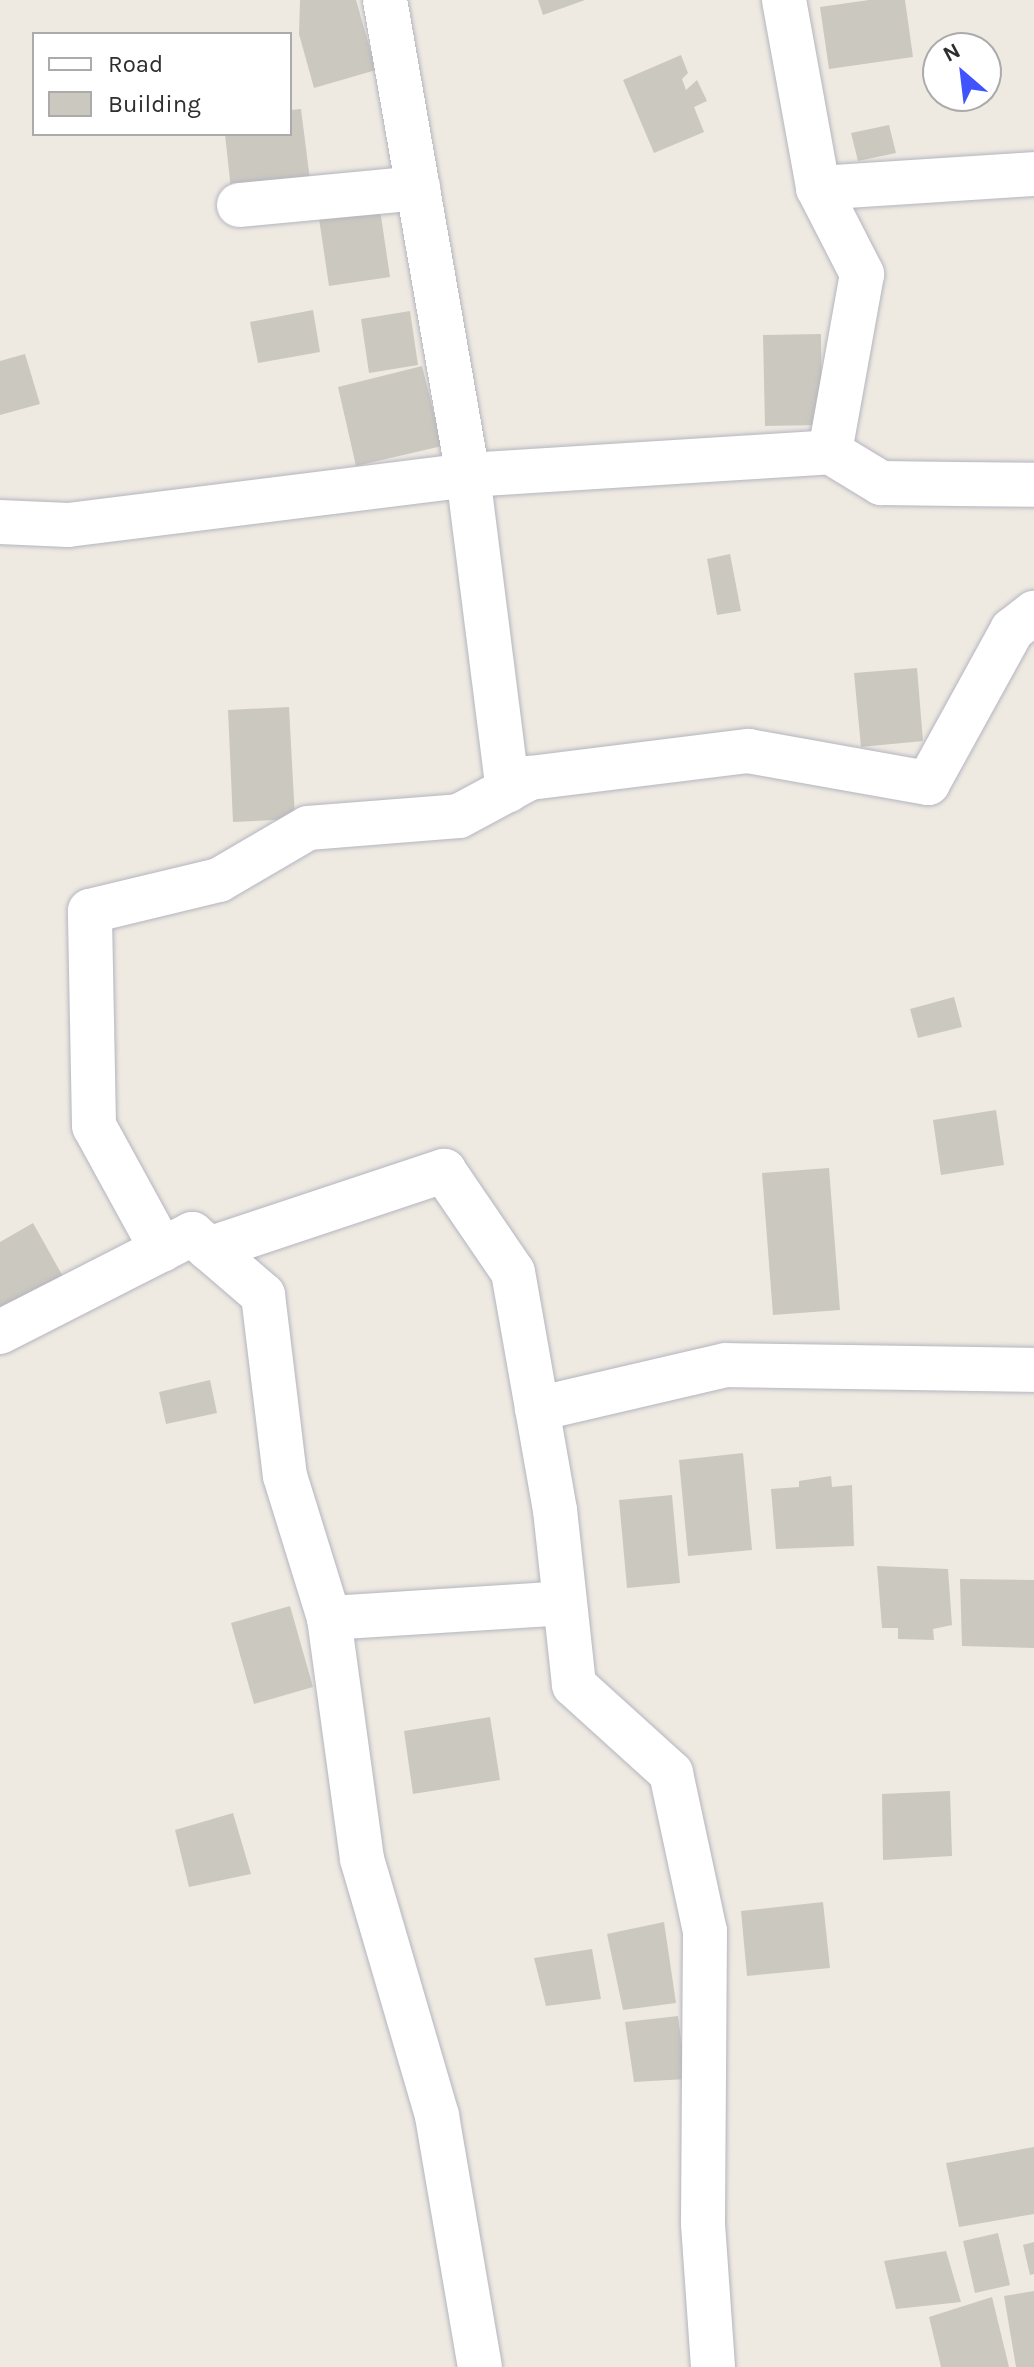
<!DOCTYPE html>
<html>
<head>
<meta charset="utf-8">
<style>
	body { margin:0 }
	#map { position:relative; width:1034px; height:2367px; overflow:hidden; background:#efeae1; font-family:Karla,sans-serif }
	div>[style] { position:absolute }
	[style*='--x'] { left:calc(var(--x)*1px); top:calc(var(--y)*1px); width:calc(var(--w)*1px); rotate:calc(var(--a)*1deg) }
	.building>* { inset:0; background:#cbc8bf }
	.roads { filter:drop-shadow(0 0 2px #b4b5c1) drop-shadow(0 0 2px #b4b5c1) }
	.minor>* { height:44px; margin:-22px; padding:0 22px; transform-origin:22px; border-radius:22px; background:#fff }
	span { translate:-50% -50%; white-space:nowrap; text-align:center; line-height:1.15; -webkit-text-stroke:7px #fff; paint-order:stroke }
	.legend { position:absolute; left:32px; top:32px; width:260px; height:104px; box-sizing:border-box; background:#fff; border:2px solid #ababab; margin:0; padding:10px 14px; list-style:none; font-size:24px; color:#2e2e2e }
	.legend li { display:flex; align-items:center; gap:16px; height:40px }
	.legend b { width:40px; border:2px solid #ababab }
	.north { position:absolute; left:922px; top:32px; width:80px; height:80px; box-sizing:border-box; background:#fff; border:2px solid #ababab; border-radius:50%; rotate:332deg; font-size:22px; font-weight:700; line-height:32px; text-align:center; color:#2e2e2e }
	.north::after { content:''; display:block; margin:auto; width:28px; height:36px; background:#3f54fd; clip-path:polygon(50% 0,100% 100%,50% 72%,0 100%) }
</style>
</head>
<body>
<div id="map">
	<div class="building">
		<i style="clip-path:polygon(300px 0,356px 0,376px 70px,314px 88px,299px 34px)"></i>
		<i style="clip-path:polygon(538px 0,585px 0,543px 15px)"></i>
		<i style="clip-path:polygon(869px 0,905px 0,913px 57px,829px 69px,820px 7px)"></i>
		<i style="clip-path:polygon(681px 55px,688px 73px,682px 79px,686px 90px,697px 80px,707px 101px,694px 107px,704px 132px,654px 153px,623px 80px)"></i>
		<i style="clip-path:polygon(301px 109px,310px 180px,231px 190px,225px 134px,290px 134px,290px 110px)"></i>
		<i style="clip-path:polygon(889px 125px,896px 153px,858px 161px,851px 133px)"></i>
		<i style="clip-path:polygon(378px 196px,390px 277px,329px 286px,317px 205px)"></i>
		<i style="clip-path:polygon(313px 310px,320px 352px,258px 363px,250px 322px)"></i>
		<i style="clip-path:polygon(410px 311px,418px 365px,369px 373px,361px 319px)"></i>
		<i style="clip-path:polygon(821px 334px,822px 425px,765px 426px,763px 335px)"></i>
		<i style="clip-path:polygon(25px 354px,40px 404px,0 415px,0 361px)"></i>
		<i style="clip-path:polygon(422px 366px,442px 446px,356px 466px,338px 387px)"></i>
		<i style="clip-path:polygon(730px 554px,741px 611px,717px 615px,707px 559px)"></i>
		<i style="clip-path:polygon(917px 668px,923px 741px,861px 747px,854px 673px)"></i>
		<i style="clip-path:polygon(289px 707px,295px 819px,233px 822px,228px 710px)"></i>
		<i style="clip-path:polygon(954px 997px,962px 1027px,918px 1038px,910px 1009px)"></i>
		<i style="clip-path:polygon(996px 1110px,1004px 1165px,941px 1175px,933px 1120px)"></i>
		<i style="clip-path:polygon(829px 1168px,840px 1310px,773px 1315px,762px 1173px)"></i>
		<i style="clip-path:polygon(33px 1223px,65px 1280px,0 1317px,0 1242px)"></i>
		<i style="clip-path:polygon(210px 1380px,217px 1413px,166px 1424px,159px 1392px)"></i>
		<i style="clip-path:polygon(743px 1453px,752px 1550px,688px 1556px,679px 1460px)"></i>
		<i style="clip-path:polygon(831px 1476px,832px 1487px,852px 1485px,854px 1546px,776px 1549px,771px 1489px,799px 1487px,799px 1481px)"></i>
		<i style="clip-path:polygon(672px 1495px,680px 1583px,627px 1588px,619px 1500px)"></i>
		<i style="clip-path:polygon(877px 1566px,948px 1569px,952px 1625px,933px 1629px,934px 1640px,898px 1639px,898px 1628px,882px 1628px)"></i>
		<i style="clip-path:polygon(960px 1579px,1034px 1580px,1034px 1648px,962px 1646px)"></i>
		<i style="clip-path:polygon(290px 1606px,313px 1687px,254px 1704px,231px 1623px)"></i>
		<i style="clip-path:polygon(490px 1717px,500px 1780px,413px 1794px,404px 1731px)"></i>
		<i style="clip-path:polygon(950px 1791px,952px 1856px,883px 1860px,882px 1794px)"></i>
		<i style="clip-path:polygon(233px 1813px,251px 1874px,189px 1887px,175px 1830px)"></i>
		<i style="clip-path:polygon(823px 1902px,830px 1968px,747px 1976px,741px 1911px)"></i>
		<i style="clip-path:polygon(664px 1922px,676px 2003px,623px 2010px,607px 1934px)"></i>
		<i style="clip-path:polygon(592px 1949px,601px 1999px,546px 2006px,534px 1958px)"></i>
		<i style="clip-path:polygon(678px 2016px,686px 2079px,634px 2082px,625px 2022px)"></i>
		<i style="clip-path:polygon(1034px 2147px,1034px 2214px,959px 2227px,946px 2163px)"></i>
		<i style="clip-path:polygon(998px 2233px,1010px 2285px,975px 2293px,963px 2241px)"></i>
		<i style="clip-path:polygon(1034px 2242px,1034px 2274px,1030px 2275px,1023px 2245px)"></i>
		<i style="clip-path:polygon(946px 2251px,961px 2302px,896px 2309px,884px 2261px)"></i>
		<i style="clip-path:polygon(1034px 2291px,1034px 2367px,1016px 2367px,1004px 2296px)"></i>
		<i style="clip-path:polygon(992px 2297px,1009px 2367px,941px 2367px,929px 2317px)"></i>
	</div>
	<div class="roads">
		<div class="minor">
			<i style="--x:385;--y:0;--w:482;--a:80.1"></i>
			<i style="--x:468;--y:475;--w:318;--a:82.8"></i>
			<i style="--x:784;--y:0;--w:191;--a:79.7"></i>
			<i style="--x:818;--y:188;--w:97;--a:62.9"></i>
			<i style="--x:862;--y:274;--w:181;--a:100.2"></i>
			<i style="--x:818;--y:188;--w:216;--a:-3.7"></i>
			<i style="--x:239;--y:205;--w:180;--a:-5.4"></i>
			<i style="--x:0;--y:522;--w:68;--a:2.5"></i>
			<i style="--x:68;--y:525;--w:403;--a:-7.1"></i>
			<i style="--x:468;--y:475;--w:363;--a:-3.6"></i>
			<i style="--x:830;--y:452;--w:60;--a:31.3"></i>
			<i style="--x:881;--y:483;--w:153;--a:0.7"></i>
			<i style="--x:209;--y:1249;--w:248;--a:-18.4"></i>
			<i style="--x:444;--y:1171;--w:122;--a:55.7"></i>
			<i style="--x:513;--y:1272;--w:242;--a:80"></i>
			<i style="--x:555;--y:1510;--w:176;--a:83.8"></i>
			<i style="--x:574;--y:1685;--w:131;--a:42.2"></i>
			<i style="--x:671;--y:1773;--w:162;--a:77.9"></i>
			<i style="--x:705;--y:1931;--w:293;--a:90.4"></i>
			<i style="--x:703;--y:2224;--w:143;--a:86"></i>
			<i style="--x:162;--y:1250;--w:141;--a:-118.7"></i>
			<i style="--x:94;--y:1126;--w:215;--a:-91.1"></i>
			<i style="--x:90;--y:911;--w:133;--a:-13.5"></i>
			<i style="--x:219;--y:880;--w:103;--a:-30.3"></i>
			<i style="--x:308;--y:828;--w:151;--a:-4.5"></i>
			<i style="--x:459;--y:816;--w:81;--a:-28.2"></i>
			<i style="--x:530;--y:778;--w:220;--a:-7.1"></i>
			<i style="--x:748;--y:751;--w:183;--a:10.1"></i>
			<i style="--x:928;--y:783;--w:175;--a:-61.2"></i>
			<i style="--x:1012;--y:630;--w:28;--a:-38"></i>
			<i style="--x:0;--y:1332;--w:216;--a:-27"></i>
			<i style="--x:192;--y:1234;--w:94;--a:40.7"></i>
			<i style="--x:263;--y:1295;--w:182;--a:83.1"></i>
			<i style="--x:285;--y:1476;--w:149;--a:72.8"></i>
			<i style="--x:329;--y:1618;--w:243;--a:82.2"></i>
			<i style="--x:362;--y:1859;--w:268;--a:73.7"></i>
			<i style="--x:437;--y:2116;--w:255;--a:80.3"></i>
			<i style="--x:537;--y:1409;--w:194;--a:-13.1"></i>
			<i style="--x:726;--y:1365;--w:308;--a:0.9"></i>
			<i style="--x:329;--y:1618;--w:236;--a:-3.6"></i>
		</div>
	</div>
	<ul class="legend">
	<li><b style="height:10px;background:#fff"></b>Road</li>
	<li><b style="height:22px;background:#cbc8bf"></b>Building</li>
	</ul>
	<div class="north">N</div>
</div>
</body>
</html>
